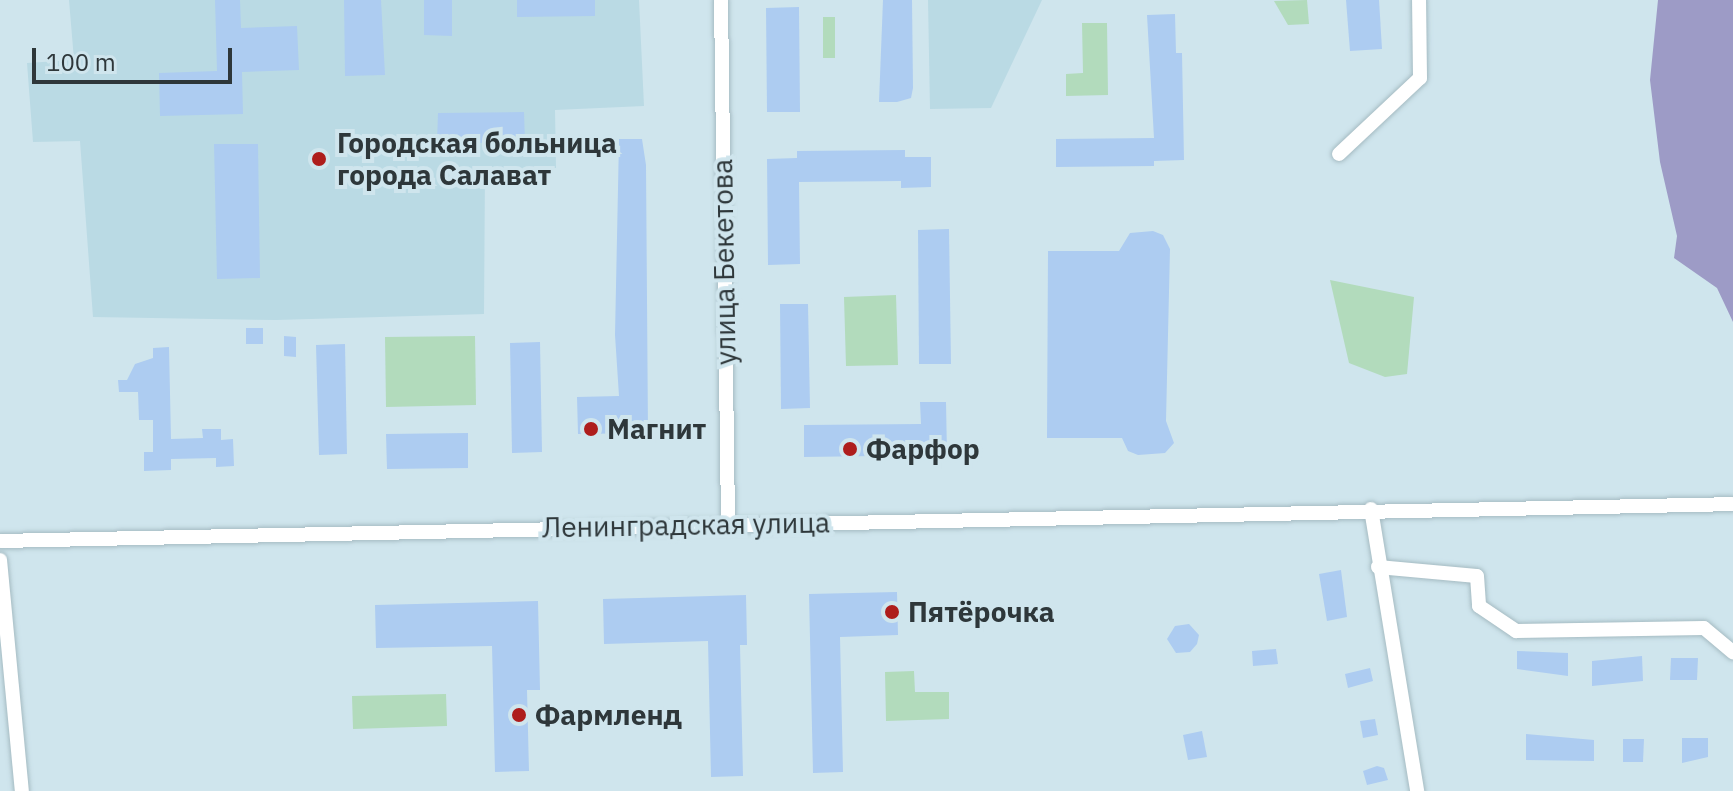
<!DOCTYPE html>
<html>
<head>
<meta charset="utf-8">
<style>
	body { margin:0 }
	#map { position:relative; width:1733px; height:791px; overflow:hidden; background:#cfe5ed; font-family:"IBM Plex Sans",sans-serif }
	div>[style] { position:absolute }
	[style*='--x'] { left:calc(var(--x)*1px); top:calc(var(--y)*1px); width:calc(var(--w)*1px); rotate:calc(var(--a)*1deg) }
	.built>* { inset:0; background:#badae4 }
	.green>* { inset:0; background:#b2dbbc }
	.water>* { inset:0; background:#9d9bc6 }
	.building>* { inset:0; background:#adccf1 }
	.roads { filter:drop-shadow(0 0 2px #a5bbc2) drop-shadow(0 0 2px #a5bbc2) }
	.minor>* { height:14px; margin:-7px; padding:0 7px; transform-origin:7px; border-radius:7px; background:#fff }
	.dots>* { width:22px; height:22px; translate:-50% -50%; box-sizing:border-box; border:4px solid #cfe5ed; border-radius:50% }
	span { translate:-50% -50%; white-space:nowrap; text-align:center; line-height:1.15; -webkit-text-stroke:8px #cfe5ed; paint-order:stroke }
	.poi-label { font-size:28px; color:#2e373a; font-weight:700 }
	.left { translate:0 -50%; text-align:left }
	.street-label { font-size:28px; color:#2e373a }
	.scale { position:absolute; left:32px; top:48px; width:200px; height:36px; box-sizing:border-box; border:4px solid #2e373a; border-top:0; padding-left:10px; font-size:24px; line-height:28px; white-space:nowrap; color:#2e373a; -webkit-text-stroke:6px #cfe5ed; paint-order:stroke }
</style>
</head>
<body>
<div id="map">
	<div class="built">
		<i style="clip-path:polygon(69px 0,639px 0,644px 106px,555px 110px,556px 168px,485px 171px,484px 314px,276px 320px,93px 317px,80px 141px,33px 142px,27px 63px,74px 60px)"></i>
		<i style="clip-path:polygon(928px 0,1042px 0,991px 108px,930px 109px)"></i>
	</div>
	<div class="green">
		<i style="clip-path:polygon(1307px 0,1309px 24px,1288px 25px,1274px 1px)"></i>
		<i style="clip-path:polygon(823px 17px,835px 17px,835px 58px,823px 58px)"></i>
		<i style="clip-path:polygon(1082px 23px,1107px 23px,1108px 95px,1066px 96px,1066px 74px,1083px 73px)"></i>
		<i style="clip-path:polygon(1330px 280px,1414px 297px,1407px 374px,1385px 377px,1349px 363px)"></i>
		<i style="clip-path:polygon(896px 295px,898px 365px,846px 366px,844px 297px)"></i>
		<i style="clip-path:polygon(475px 336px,476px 405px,386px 407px,385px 337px)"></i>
		<i style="clip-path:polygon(914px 671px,915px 692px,949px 692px,949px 719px,886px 721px,885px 672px)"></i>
		<i style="clip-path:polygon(446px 694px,447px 726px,353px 729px,352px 696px)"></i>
	</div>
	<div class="water">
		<i style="clip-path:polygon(1658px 0,1733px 0,1733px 322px,1717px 288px,1674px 258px,1677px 236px,1660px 162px,1650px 80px)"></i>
	</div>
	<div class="building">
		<i style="clip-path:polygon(215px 0,240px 0,241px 28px,297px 26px,299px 70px,242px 72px,243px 114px,160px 116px,159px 73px,217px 71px)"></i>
		<i style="clip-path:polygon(344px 0,381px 0,385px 75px,345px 76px)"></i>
		<i style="clip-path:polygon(424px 0,452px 0,452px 36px,424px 35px)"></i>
		<i style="clip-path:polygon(517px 0,595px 0,595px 16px,517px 17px)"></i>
		<i style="clip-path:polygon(883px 0,912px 0,913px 88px,911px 98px,897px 102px,879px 102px)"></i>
		<i style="clip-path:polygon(1346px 0,1379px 0,1382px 49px,1350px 51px)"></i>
		<i style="clip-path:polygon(799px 7px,800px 112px,767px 112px,766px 8px)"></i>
		<i style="clip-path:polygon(1175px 14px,1176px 53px,1182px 53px,1184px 160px,1154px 161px,1154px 166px,1056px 167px,1056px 139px,1154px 138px,1147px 15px)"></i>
		<i style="clip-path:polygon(524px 112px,525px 143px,437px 143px,438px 113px)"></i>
		<i style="clip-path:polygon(619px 139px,642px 139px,646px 165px,648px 433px,578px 434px,577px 397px,619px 396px,615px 335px)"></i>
		<i style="clip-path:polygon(214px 144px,258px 144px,260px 278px,217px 279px)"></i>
		<i style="clip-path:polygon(905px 150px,905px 157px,931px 157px,931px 187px,901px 188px,901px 181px,799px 182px,800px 264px,768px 265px,767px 159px,797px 158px,797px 151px)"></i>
		<i style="clip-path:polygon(949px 229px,951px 364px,919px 364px,918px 230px)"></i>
		<i style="clip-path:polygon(1153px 231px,1163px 235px,1170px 249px,1166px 421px,1174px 443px,1165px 453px,1138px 455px,1128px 451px,1122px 438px,1047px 438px,1048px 251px,1119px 251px,1130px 233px)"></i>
		<i style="clip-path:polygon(780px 304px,808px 304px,810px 408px,781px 409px)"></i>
		<i style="clip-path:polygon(246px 328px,263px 328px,263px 344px,246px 344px)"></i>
		<i style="clip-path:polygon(284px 336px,296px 337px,296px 357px,284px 356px)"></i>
		<i style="clip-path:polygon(540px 342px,542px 452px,512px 453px,510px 343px)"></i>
		<i style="clip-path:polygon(345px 344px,347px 454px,319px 455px,316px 345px)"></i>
		<i style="clip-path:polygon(169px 347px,171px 439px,203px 438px,202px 429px,221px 429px,221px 440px,233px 439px,234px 466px,216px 467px,216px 458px,171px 459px,171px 470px,144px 471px,144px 452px,153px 452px,153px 420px,139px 420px,138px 392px,119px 392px,118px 380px,127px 380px,135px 364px,153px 358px,153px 348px)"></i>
		<i style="clip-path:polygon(920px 402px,946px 402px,947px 455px,804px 457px,804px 425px,921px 424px)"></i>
		<i style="clip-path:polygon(468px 433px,468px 468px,387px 469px,386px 434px)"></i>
		<i style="clip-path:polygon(1341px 570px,1347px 617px,1327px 621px,1319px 574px)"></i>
		<i style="clip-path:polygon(897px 592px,898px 635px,840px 637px,843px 772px,813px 773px,809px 594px)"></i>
		<i style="clip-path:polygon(746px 595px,747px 645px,740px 645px,743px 776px,711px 777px,708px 641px,604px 644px,603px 599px)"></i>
		<i style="clip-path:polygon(538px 601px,540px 690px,527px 690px,529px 771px,495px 772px,492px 646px,376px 648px,375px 605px)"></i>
		<i style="clip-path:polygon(1189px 624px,1199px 635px,1197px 644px,1190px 652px,1176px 653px,1167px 639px,1175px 626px)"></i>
		<i style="clip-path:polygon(1276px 649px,1278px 664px,1253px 666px,1252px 651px)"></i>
		<i style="clip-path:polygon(1517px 651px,1568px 653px,1568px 676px,1517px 669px)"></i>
		<i style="clip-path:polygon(1642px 656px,1643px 681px,1592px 686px,1592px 661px)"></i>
		<i style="clip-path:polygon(1671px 658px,1698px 658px,1697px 680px,1670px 680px)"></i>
		<i style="clip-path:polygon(1370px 668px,1373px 681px,1348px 688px,1345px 674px)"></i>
		<i style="clip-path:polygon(1375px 719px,1378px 735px,1363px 738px,1360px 721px)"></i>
		<i style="clip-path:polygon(1202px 731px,1207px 757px,1188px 760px,1183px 735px)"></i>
		<i style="clip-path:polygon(1526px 734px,1594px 740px,1594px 761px,1526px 760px)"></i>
		<i style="clip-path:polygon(1682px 738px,1708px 738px,1708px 757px,1682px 763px)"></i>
		<i style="clip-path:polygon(1623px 739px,1644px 739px,1643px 762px,1623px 762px)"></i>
		<i style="clip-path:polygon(1377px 766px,1384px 768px,1388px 780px,1367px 785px,1363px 771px)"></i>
	</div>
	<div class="roads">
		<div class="minor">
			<i style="--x:721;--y:0;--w:524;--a:89.23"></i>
			<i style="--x:1339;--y:154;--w:111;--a:-43.2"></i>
			<i style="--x:1420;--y:78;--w:78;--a:-90.7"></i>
			<i style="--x:1371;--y:509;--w:286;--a:80.7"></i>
			<i style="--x:0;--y:541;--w:1733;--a:-1.22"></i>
			<i style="--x:0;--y:560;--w:232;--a:84.6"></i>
			<i style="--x:1378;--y:567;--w:99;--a:5.2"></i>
			<i style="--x:1477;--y:576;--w:30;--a:86"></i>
			<i style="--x:1479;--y:606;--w:45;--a:34"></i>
			<i style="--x:1516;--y:631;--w:188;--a:-0.9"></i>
			<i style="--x:1704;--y:628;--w:38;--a:40"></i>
		</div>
	</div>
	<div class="dots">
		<i style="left:319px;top:159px;background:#ae1d1c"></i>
		<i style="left:591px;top:429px;background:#ae1d1c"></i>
		<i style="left:850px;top:449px;background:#ae1d1c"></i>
		<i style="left:892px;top:612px;background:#ae1d1c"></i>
		<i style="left:519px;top:715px;background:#ae1d1c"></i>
	</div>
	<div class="poi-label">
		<span class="left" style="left:337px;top:159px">Городская больница<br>города Салават</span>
		<span class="left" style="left:607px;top:429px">Магнит</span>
		<span class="left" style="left:866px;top:449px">Фарфор</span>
		<span class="left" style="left:908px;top:612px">Пятёрочка</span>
		<span class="left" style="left:535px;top:715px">Фармленд</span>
	</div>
	<div class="street-label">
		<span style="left:724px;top:262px;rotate:-91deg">улица Бекетова</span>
		<span style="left:686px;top:525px;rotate:-1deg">Ленинградская улица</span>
	</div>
	<div class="scale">100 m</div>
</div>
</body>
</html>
